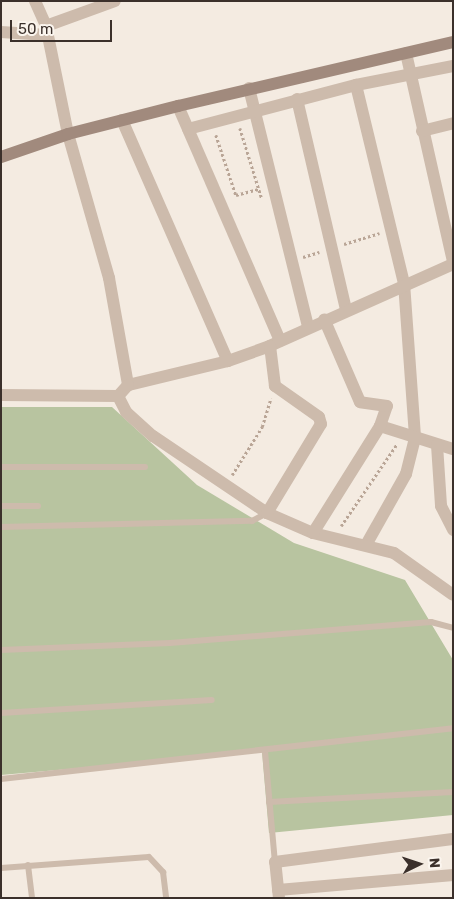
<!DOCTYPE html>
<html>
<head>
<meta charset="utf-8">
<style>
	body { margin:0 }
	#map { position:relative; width:454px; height:899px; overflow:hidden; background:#f4ebe1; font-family:Rubik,sans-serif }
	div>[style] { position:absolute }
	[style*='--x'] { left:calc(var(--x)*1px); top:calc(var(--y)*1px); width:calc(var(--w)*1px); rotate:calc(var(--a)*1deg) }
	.green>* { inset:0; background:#b8c4a0 }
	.path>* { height:2.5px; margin-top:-1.25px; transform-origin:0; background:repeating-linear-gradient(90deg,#b9a596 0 2.5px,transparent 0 5px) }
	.lane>* { height:6px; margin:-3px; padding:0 3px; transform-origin:3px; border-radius:3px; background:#cdbbac }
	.street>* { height:12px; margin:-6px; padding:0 6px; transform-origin:6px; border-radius:6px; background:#cdbbac }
	.secondary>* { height:12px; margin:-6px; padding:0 6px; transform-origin:6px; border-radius:6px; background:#a18a7d }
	span { translate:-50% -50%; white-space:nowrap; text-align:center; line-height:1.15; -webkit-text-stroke:4px #fbf5ee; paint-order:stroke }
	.frame { position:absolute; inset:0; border:2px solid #3b302b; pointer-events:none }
	.north { position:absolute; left:394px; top:839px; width:50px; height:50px; -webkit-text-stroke:4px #fbf5ee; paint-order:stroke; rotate:86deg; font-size:14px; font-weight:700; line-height:20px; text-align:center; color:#3b302b }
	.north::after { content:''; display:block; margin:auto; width:18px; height:22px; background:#3b302b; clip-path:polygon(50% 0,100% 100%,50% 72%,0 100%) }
	.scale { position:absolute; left:10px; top:20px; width:102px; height:22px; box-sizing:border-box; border:2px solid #3b302b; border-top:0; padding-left:6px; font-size:15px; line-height:18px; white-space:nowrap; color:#3b302b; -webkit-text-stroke:4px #fbf5ee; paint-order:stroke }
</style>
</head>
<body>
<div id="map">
	<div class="green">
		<i style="clip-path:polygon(1px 407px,112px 407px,197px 485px,294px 543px,405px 580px,453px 660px,453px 815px,269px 833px,262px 752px,1px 775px)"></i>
	</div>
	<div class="path">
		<i style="--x:240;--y:128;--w:74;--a:72.8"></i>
		<i style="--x:216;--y:135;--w:63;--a:71.6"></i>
		<i style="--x:236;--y:195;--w:24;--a:-15"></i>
		<i style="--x:344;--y:244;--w:37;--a:-17"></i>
		<i style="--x:303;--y:257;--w:17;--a:-17"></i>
		<i style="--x:232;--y:475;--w:57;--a:-58"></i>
		<i style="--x:262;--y:427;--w:30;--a:-73"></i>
		<i style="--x:341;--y:526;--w:99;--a:-55.7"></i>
	</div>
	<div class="lane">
		<i style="--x:1;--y:467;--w:144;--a:0"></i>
		<i style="--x:1;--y:506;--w:37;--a:0"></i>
		<i style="--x:1;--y:527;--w:251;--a:-1.4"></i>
		<i style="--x:252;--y:521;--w:17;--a:-28"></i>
		<i style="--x:1;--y:650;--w:169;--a:-2.4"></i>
		<i style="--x:170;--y:643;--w:262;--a:-4.6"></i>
		<i style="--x:431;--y:622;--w:23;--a:15"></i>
		<i style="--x:1;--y:713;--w:211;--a:-3.5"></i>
		<i style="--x:265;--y:751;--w:111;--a:84.9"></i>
		<i style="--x:1;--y:779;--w:455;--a:-6.4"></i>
		<i style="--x:269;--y:802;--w:184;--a:-3.1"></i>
		<i style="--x:28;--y:865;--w:33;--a:83"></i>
		<i style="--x:1;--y:868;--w:148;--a:-4.3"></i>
		<i style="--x:149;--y:857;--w:21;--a:47"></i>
		<i style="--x:163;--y:872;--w:26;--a:83"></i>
	</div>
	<div class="street">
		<i style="--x:35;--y:1;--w:27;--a:66"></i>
		<i style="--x:46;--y:26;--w:110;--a:78.5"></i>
		<i style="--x:68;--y:134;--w:150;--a:74.1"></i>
		<i style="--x:109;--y:278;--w:109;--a:79.9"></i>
		<i style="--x:46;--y:26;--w:73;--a:-19.9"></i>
		<i style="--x:1;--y:32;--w:46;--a:3.7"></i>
		<i style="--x:406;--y:53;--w:214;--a:77.3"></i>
		<i style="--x:356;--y:85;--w:204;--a:76.4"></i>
		<i style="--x:404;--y:283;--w:155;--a:85.9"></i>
		<i style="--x:415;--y:438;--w:37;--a:104"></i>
		<i style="--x:406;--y:474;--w:81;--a:119.4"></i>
		<i style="--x:249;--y:88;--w:246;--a:76.1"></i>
		<i style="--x:297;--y:99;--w:216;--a:76.9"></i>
		<i style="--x:178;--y:106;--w:256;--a:66.5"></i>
		<i style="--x:122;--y:120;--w:263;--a:66.3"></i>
		<i style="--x:188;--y:129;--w:174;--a:-14.7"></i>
		<i style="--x:356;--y:85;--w:99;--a:-11.1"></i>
		<i style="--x:422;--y:131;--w:32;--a:-14"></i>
		<i style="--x:453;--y:264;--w:201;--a:155.9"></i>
		<i style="--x:270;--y:346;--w:45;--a:160.3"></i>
		<i style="--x:228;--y:361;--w:103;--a:166.5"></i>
		<i style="--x:128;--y:385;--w:15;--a:132"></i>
		<i style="--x:118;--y:396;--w:18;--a:63"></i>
		<i style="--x:126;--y:412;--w:36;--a:42"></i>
		<i style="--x:153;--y:436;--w:138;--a:34"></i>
		<i style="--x:267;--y:513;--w:50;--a:23.5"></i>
		<i style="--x:313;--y:533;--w:83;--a:13.9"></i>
		<i style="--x:394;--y:553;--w:72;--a:35.4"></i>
		<i style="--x:1;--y:395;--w:117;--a:0.5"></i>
		<i style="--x:380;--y:426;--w:77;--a:17.5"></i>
		<i style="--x:437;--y:445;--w:61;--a:86.2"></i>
		<i style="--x:441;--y:506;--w:27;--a:63"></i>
		<i style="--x:267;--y:513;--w:104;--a:-58.8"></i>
		<i style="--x:321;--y:424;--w:7;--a:-106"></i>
		<i style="--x:319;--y:417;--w:54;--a:-144.8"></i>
		<i style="--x:275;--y:386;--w:40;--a:-97.1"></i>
		<i style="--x:313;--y:533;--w:126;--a:-57.9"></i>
		<i style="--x:380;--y:426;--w:21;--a:-71"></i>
		<i style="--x:387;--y:406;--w:27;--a:-172"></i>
		<i style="--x:360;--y:402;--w:90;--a:-113.4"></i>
		<i style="--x:278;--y:890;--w:176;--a:-4.9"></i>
		<i style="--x:279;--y:898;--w:36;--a:-96"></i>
		<i style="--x:275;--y:862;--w:179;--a:-7.4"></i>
	</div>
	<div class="secondary">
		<i style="--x:1;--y:157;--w:71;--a:-18.9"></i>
		<i style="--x:68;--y:134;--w:114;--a:-14.3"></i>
		<i style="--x:178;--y:106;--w:282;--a:-13.1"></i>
	</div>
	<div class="frame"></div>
	<div class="north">N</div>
	<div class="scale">50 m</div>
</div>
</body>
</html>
